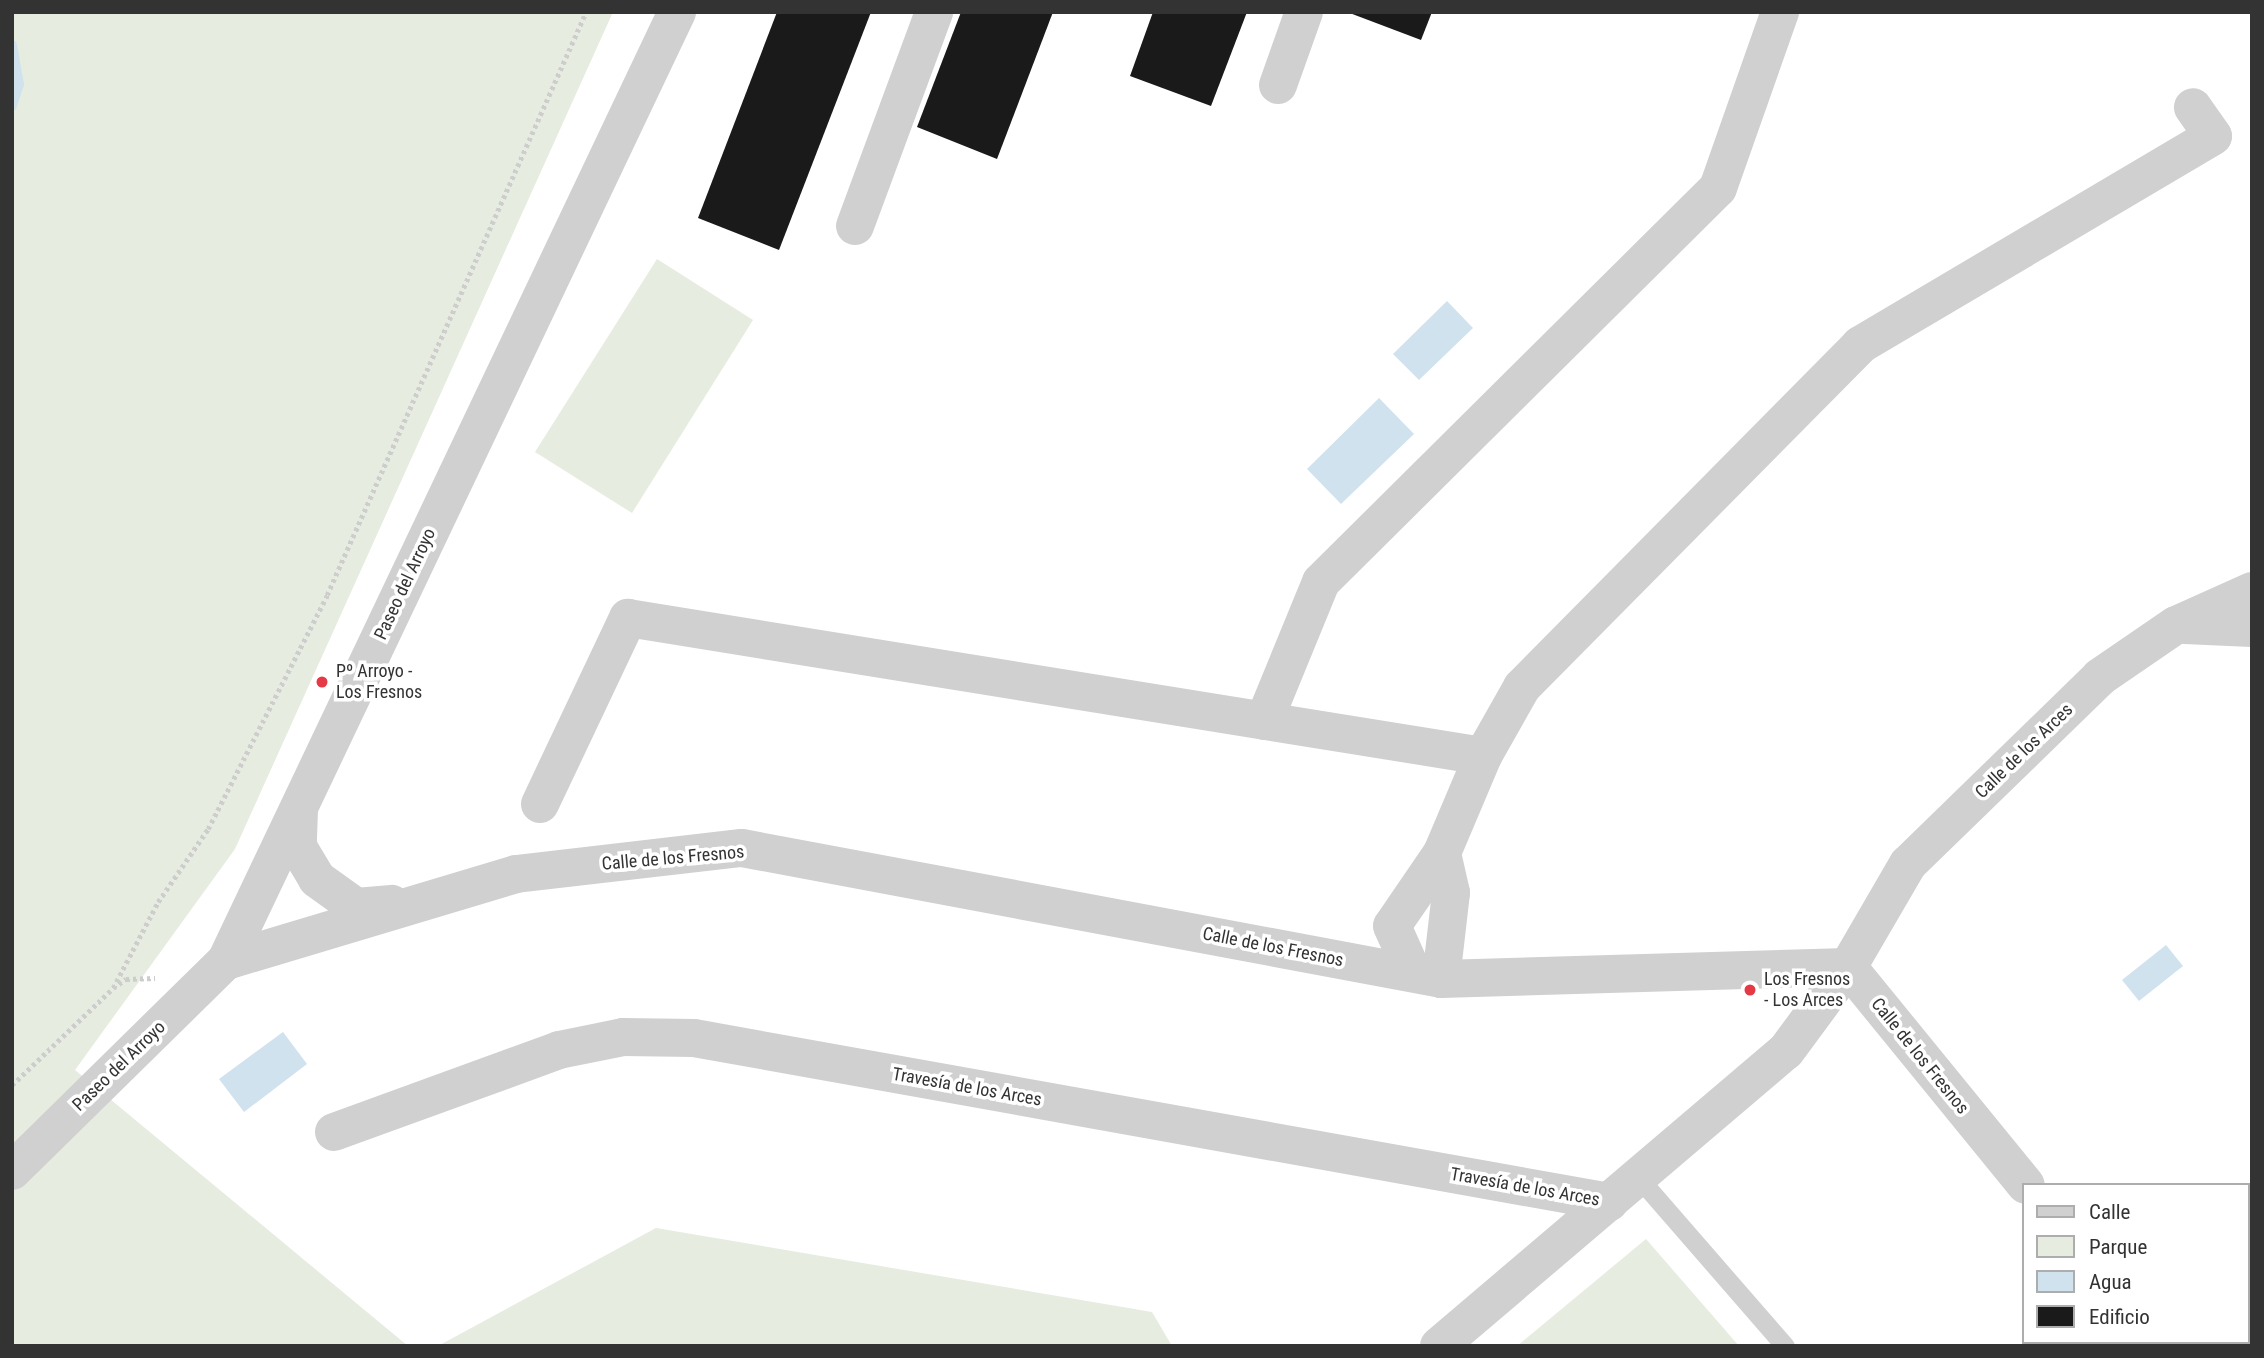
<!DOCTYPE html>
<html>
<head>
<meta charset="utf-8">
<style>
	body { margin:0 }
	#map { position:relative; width:2264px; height:1358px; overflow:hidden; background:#fff; font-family:"Roboto Condensed",sans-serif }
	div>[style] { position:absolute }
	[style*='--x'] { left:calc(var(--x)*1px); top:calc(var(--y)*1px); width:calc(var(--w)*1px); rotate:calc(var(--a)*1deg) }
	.green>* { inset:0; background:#e6ecdf }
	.water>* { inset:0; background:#cfe2ee }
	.stream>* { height:10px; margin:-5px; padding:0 5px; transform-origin:5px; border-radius:5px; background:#cfe2ee }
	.building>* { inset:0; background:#1a1a1a }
	.path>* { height:4.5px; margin-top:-2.25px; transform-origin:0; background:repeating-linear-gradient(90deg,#cdcdcd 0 3.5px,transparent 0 7px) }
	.lane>* { height:19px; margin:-9.5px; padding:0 9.5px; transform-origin:9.5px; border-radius:9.5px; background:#d0d0d0 }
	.street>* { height:38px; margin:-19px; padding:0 19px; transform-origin:19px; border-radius:19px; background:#d0d0d0 }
	.dots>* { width:19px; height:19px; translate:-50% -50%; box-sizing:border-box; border:4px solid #fff; border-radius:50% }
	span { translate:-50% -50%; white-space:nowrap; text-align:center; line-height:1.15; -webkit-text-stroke:7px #fff; paint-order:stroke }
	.street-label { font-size:18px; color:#333 }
	.poi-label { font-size:18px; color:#333 }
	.left { translate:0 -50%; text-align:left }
	.frame { position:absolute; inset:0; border:14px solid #333; pointer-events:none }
	.legend { position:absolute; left:2022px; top:1183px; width:228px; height:161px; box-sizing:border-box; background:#fff; border:2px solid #adadad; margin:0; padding:9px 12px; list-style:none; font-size:21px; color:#333 }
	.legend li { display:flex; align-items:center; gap:14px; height:35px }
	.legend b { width:35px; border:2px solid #adadad }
</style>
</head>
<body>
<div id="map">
	<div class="green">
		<i style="clip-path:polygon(12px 12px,613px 12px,235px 849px,75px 1070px,408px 1346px,12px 1346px)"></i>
		<i style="clip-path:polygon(657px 259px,753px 320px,632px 513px,535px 452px)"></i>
		<i style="clip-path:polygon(656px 1228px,1152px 1312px,1172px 1346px,438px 1346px)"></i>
		<i style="clip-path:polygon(1646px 1239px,1739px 1346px,1517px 1346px)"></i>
	</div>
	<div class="water">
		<i style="clip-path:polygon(1447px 301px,1473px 328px,1419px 380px,1393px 354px)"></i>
		<i style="clip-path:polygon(1379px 398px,1414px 434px,1341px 504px,1307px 469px)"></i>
		<i style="clip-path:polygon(2166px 945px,2183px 966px,2139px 1001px,2122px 980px)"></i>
		<i style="clip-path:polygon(283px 1032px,307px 1064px,244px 1112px,219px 1079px)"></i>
	</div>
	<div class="stream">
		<i style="--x:12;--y:45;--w:40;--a:80"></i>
		<i style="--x:19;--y:84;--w:23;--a:108"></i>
	</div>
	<div class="building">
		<i style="clip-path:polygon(777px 12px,871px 12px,779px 250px,698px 218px)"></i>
		<i style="clip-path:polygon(961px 12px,1053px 12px,997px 159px,917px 127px)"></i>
		<i style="clip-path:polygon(1153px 12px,1247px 12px,1211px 106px,1130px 76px)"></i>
		<i style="clip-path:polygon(1347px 12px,1432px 12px,1421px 40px)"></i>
	</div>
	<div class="path">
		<i style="--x:113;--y:988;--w:97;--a:-62.4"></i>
		<i style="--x:158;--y:902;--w:88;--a:-55.6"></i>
		<i style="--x:208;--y:829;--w:263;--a:-63"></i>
		<i style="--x:327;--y:595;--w:638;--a:-66.05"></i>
		<i style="--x:12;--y:1085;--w:140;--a:-43.8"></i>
		<i style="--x:113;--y:988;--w:16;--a:-35"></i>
		<i style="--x:126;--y:979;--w:29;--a:-2"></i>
	</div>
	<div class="lane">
		<i style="--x:1638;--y:1177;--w:224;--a:49"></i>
	</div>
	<div class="street">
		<i style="--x:1278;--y:85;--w:77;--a:-70.4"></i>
		<i style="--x:855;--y:226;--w:228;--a:-69.7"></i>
		<i style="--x:2185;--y:625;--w:67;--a:2.6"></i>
		<i style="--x:1264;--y:721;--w:150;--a:-67.7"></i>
		<i style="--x:1321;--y:582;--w:559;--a:-44.78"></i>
		<i style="--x:1718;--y:188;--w:187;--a:-70.6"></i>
		<i style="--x:1483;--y:756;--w:79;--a:-60.5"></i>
		<i style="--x:1522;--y:687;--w:481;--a:-45.3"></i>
		<i style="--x:1860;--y:345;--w:410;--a:-30.6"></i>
		<i style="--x:2213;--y:136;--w:35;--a:-125"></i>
		<i style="--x:540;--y:804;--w:206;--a:-64.7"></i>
		<i style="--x:628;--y:618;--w:866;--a:9.17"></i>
		<i style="--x:1483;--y:756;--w:105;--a:112.9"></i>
		<i style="--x:1442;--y:853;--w:88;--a:124.4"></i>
		<i style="--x:1392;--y:926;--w:51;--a:65.9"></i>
		<i style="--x:299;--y:809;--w:38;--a:92"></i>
		<i style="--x:298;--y:847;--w:37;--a:59"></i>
		<i style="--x:317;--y:879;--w:48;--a:35.7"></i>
		<i style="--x:356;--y:907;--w:36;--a:-5"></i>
		<i style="--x:226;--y:961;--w:303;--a:-16.7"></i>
		<i style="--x:516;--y:874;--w:227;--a:-6.6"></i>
		<i style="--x:742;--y:848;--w:711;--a:10.61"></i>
		<i style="--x:1441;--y:979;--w:407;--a:-1.7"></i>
		<i style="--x:1848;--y:967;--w:281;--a:50.8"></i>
		<i style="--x:1441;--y:979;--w:87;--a:-83.4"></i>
		<i style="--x:1451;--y:893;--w:41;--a:-102.7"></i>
		<i style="--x:334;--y:1132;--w:239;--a:-20"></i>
		<i style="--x:559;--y:1050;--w:65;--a:-11.5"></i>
		<i style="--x:623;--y:1037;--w:71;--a:0.8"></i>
		<i style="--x:694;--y:1038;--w:930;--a:10.16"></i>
		<i style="--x:12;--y:1171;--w:300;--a:-44.5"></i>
		<i style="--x:226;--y:961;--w:1051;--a:-64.58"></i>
		<i style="--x:2157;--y:1342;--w:5;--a:53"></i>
		<i style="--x:1439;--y:1346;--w:455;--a:-40.4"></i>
		<i style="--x:1786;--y:1051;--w:104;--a:-53.6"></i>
		<i style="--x:1848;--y:967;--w:119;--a:-59.8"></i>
		<i style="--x:1908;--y:864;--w:268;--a:-44.2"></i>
		<i style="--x:2100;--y:677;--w:92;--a:-34.4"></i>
		<i style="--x:2176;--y:625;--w:83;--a:-24.1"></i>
	</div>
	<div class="dots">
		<i style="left:322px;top:682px;background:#e63946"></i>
		<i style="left:1750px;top:990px;background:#e63946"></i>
	</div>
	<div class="street-label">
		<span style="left:405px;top:584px;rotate:-65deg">Paseo del Arroyo</span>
		<span style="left:2024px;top:751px;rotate:-44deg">Calle de los Arces</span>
		<span style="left:673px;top:858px;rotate:-5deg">Calle de los Fresnos</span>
		<span style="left:1273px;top:947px;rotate:11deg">Calle de los Fresnos</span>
		<span style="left:1920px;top:1056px;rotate:51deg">Calle de los Fresnos</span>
		<span style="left:119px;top:1066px;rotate:-44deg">Paseo del Arroyo</span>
		<span style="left:967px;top:1087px;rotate:10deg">Travesía de los Arces</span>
		<span style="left:1525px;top:1187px;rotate:10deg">Travesía de los Arces</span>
	</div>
	<div class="poi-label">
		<span class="left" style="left:336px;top:682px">Pº Arroyo -<br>Los Fresnos</span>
		<span class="left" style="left:1764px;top:990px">Los Fresnos<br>- Los Arces</span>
	</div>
	<div class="frame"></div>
	<ul class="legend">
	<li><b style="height:9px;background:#d0d0d0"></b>Calle</li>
	<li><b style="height:19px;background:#e6ecdf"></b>Parque</li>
	<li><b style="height:19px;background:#cfe2ee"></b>Agua</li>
	<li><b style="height:19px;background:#1a1a1a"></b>Edificio</li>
	</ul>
</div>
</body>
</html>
